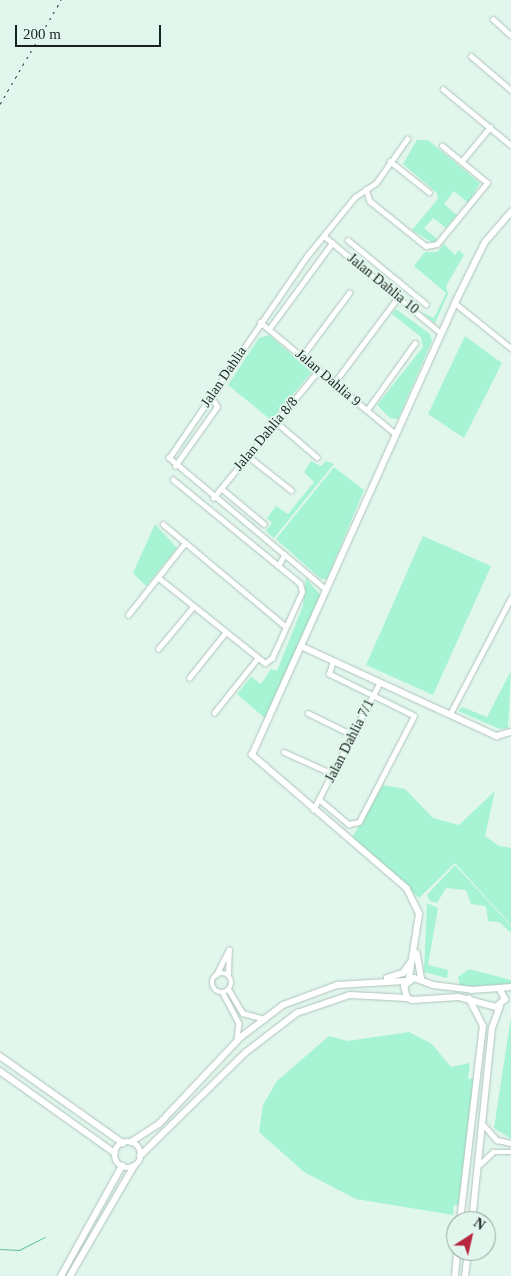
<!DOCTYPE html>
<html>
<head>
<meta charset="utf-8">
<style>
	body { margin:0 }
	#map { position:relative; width:511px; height:1276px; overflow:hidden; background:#e1f6ec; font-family:Georgia,serif }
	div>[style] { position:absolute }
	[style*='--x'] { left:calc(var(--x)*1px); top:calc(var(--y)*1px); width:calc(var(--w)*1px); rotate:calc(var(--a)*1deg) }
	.green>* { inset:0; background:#a6f4d4 }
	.stream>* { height:1px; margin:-0.5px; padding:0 0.5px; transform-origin:0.5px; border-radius:0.5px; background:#5fc49e }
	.roads { filter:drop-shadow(0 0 1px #afc3ba) drop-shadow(0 0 1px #afc3ba) }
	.minor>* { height:4.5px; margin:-2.25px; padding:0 2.25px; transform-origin:2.25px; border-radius:2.25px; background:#fff }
	.minor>.ring { margin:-2.25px; padding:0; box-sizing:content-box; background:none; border:4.5px solid #fff; border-radius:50% }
	.tertiary>* { height:5.5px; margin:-2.75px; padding:0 2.75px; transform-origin:2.75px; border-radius:2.75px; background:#fff }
	.tertiary>.ring { margin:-2.75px; padding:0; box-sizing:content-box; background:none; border:5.5px solid #fff; border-radius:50% }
	.secondary>* { height:6px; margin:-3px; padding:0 3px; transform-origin:3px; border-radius:3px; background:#fff }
	.rail>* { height:1px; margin-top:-0.5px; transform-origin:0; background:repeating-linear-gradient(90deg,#3a4440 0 2.5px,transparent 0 7.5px) }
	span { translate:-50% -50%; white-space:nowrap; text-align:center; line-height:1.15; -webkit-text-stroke:4px #e1f6ec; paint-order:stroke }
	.street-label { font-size:14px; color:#1a221f }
	.north { position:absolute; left:446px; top:1211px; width:50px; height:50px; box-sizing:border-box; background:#e1f6ec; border:1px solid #91a19a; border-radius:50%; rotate:35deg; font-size:14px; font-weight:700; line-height:20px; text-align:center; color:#1a221f }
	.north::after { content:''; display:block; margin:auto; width:18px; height:22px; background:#b72541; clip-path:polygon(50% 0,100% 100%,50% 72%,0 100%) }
	.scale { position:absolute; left:15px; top:25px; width:146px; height:22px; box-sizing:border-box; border:2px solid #1a221f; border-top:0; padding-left:6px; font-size:15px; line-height:18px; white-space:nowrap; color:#1a221f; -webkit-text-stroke:4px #e1f6ec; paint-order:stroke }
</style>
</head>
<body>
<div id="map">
	<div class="green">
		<i style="clip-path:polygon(417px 140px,428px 140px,480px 183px,468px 203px,454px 191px,444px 204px,457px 215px,446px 228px,433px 218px,424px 228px,437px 239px,433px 243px,412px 230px,438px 199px,437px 193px,403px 164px)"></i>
		<i style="clip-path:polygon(444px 244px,455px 255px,459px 250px,464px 255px,446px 286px,448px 294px,435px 323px,421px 312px,434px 318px,446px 293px,414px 266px,425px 252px,437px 252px)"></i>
		<i style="clip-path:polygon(396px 309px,430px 334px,432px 341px,398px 419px,390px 418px,377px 405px,423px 347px,421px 337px,392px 314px)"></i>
		<i style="clip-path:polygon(269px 335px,312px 372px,271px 420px,228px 385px,259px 338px)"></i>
		<i style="clip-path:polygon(465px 336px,502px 363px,464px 438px,428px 414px)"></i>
		<i style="clip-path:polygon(311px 461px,321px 466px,326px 461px,334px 464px,274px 538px,266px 531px,272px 523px,267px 518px,276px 506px,288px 514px,314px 482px,304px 472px)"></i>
		<i style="clip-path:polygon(334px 467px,364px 490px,327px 579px,321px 579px,276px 539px)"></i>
		<i style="clip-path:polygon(155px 524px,177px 548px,146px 586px,133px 573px)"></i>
		<i style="clip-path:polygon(423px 536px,491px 566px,433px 695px,366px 665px)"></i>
		<i style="clip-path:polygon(306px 578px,321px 596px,266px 719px,237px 694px,251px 677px,261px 684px,271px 669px,277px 671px,303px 606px)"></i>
		<i style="clip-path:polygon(511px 671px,508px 728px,500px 729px,458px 711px,462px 707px,487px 717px)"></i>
		<i style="clip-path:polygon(383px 785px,405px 789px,433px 818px,459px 825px,495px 791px,485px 836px,499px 846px,511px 848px,511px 925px,455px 863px,419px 898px,351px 839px)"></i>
		<i style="clip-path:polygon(455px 865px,511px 926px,511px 933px,499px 922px,488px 921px,486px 906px,471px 904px,466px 890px,446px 888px,437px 903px,430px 901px,427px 895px)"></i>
		<i style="clip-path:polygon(427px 903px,438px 908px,428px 965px,448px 970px,447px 978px,424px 972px)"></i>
		<i style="clip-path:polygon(469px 969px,511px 980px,511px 984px,460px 987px,458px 977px)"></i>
		<i style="clip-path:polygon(511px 1017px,511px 1139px,494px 1128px)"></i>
		<i style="clip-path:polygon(409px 1032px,432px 1044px,451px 1067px,470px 1063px,468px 1079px,475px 1078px,459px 1205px,454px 1205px,453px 1215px,356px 1199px,304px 1172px,259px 1132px,263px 1105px,277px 1081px,329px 1036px,348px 1041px)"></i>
	</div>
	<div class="stream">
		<i style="--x:0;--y:1249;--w:19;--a:3"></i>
		<i style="--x:19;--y:1250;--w:29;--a:-27"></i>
	</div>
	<div class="roads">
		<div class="minor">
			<i style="--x:493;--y:19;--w:24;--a:42"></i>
			<i style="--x:471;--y:56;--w:52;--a:40.4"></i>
			<i style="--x:443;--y:89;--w:88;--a:39.5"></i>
			<i style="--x:390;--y:161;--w:50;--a:38.5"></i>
			<i style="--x:462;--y:161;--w:44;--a:-50.5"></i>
			<i style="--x:366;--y:189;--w:13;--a:72"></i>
			<i style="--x:370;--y:201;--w:72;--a:38.8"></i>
			<i style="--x:426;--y:246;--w:11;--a:-10"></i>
			<i style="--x:437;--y:244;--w:79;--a:-50.7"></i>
			<i style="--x:487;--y:183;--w:58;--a:-140.6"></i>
			<i style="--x:324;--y:236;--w:152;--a:39.7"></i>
			<i style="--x:348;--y:240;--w:101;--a:39.4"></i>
			<i style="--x:455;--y:303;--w:72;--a:38.8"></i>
			<i style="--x:260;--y:322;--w:176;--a:39.5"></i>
			<i style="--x:269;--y:329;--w:107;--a:-53.8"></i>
			<i style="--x:302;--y:356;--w:79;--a:-53.3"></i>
			<i style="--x:334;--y:383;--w:107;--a:-53.3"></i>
			<i style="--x:367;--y:410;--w:82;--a:-54.4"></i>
			<i style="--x:276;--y:422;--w:54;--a:40.5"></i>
			<i style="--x:248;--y:456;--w:55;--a:38.3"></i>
			<i style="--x:175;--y:466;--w:72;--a:-54.6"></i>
			<i style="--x:217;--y:407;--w:12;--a:-121"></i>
			<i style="--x:221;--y:488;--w:56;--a:39.9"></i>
			<i style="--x:213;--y:498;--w:166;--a:-50.4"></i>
			<i style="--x:163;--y:524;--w:159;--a:39.9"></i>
			<i style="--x:278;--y:566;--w:13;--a:-61"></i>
			<i style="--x:159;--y:578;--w:136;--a:38.7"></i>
			<i style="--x:265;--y:663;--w:9;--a:-36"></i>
			<i style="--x:272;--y:658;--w:72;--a:-65.6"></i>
			<i style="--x:302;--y:592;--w:8;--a:-104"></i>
			<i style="--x:300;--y:584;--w:164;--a:-140.7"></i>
			<i style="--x:325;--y:589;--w:204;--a:-140"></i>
			<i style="--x:169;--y:458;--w:245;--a:-55.7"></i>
			<i style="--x:307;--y:256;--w:76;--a:-50.9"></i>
			<i style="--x:355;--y:197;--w:25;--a:-34"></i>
			<i style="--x:376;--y:183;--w:54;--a:-54.8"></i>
			<i style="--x:128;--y:615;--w:92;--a:-51.6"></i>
			<i style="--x:158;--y:649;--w:55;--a:-50.2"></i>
			<i style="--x:189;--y:678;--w:58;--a:-51.3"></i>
			<i style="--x:214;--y:713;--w:69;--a:-51.5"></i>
			<i style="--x:308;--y:713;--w:50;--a:26.1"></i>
			<i style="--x:450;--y:714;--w:131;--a:-62.3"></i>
			<i style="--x:284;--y:752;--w:54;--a:24.2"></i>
			<i style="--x:320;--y:800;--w:38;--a:40"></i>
			<i style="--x:349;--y:824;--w:10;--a:-11"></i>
			<i style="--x:359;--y:822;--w:119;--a:-62.6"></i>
			<i style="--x:414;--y:716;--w:95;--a:-153.7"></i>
			<i style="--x:329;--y:674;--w:14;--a:-73"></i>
			<i style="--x:313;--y:810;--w:144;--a:-62.4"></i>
			<i class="ring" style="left:212px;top:973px;width:15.5px;height:15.5px"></i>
			<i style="--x:228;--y:974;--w:24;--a:-88"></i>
			<i style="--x:216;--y:975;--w:28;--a:-63"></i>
			<i style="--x:229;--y:990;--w:27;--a:59"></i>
			<i style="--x:243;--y:1013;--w:22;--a:16"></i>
			<i style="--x:223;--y:993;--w:34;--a:62"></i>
			<i style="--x:239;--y:1023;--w:17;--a:97"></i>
			<i style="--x:482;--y:1123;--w:23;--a:49"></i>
			<i style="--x:497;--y:1140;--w:14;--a:12"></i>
			<i style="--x:479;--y:1165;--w:19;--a:-43"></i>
			<i style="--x:493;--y:1152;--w:18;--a:0"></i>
		</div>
		<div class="tertiary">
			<i style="--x:301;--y:646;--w:216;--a:24.7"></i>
			<i style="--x:497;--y:736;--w:15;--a:-16"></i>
			<i style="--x:417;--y:953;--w:27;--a:80"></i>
			<i style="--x:387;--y:978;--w:17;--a:-17"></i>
			<i style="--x:403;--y:973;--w:16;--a:-55"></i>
			<i style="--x:409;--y:978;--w:65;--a:-81.1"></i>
			<i style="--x:419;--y:914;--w:28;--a:-116"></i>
			<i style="--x:407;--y:889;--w:205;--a:-139.2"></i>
			<i style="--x:252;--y:755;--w:495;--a:-65.8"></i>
			<i style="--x:455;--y:303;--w:68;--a:-63.8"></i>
			<i style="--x:485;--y:242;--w:40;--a:-49"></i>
			<i style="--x:0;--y:1056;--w:151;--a:35.3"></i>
			<i style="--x:0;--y:1071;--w:141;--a:35.5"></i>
			<i style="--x:131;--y:1142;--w:33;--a:-33"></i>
			<i style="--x:159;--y:1124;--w:120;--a:-46.7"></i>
			<i style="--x:241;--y:1037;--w:53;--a:-37.3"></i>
			<i style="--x:283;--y:1005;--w:58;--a:-20.3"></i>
			<i style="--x:337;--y:985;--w:68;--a:-3.4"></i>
			<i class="ring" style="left:115px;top:1142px;width:20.5px;height:20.5px"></i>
			<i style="--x:140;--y:1156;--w:147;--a:-44.4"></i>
			<i style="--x:245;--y:1053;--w:66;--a:-37.6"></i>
			<i style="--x:297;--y:1013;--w:56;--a:-18.8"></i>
			<i style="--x:350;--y:995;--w:57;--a:3"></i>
			<i style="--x:61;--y:1276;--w:126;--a:-61"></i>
			<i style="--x:70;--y:1276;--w:127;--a:-59.8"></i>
		</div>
		<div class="secondary">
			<i style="--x:499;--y:988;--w:13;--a:61"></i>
			<i style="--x:505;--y:999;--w:12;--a:138"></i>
			<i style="--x:496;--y:1007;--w:39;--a:-165"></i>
			<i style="--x:458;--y:997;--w:46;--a:176.3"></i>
			<i style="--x:412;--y:1000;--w:5;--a:-158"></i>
			<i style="--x:407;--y:998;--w:12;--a:-104"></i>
			<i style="--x:404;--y:986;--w:13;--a:-39"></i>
			<i style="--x:414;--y:978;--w:20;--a:20"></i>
			<i style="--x:433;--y:985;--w:38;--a:7"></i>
			<i style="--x:471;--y:990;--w:28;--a:-4"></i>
			<i style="--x:499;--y:988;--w:12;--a:-5"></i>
			<i style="--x:460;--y:1221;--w:196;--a:-83.3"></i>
			<i style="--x:483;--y:1026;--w:31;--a:-117"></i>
			<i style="--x:472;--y:1221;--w:194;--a:-84.1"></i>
			<i style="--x:492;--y:1028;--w:23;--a:-70"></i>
			<i style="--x:455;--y:1276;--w:25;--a:-85"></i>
			<i style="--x:465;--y:1276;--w:25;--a:-83"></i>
		</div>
	</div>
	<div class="rail">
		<i style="--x:0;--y:104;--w:121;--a:-59.6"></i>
	</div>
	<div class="street-label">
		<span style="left:383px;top:284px;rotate:39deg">Jalan Dahlia 10</span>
		<span style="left:224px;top:377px;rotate:-56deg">Jalan Dahlia</span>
		<span style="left:328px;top:378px;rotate:40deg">Jalan Dahlia 9</span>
		<span style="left:266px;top:434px;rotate:-50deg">Jalan Dahlia 8/8</span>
		<span style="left:350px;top:741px;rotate:-63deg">Jalan Dahlia 7/1</span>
	</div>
	<div class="north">N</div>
	<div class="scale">200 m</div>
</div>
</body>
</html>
